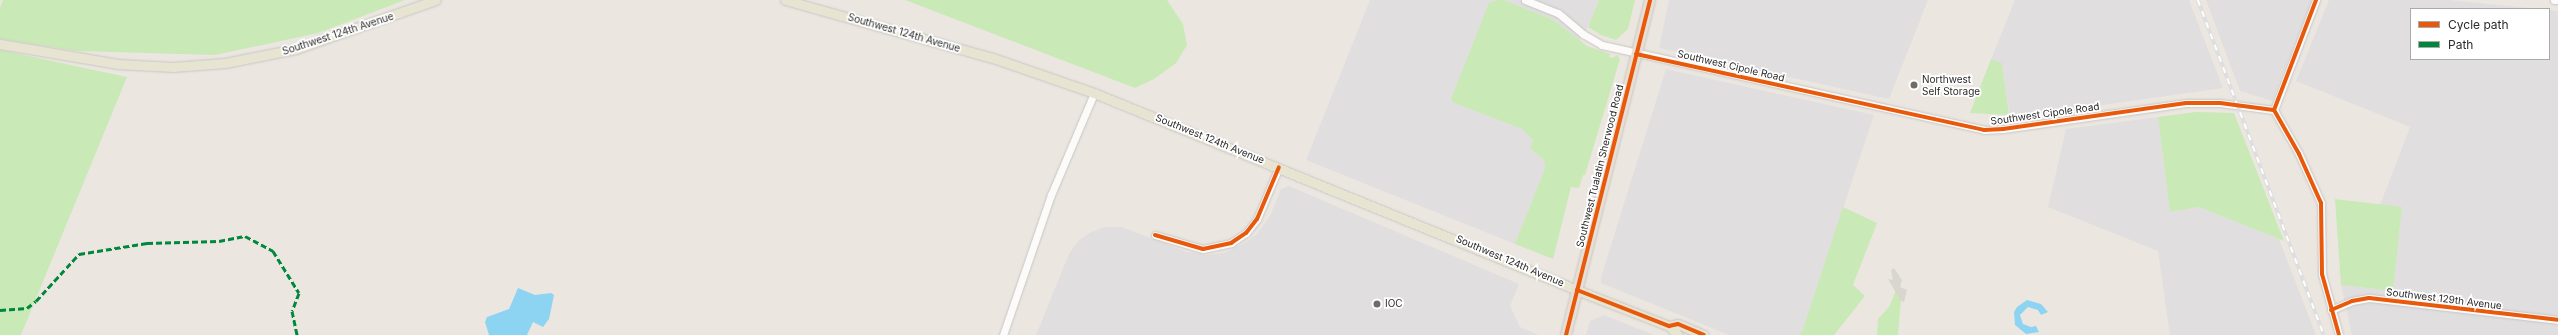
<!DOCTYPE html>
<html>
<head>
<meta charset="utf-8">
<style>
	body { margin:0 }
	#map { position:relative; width:2558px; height:335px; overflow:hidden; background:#ebe7e0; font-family:Inter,sans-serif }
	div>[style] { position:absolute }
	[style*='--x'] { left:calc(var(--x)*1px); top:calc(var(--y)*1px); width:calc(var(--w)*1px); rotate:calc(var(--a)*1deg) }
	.industrial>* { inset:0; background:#e1dee0 }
	.green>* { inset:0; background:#c9e9b6 }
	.plaza>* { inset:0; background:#d9d5cf }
	.water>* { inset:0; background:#8dd4f3 }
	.roads { filter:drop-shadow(0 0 1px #c8c6c6) drop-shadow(0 0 1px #c8c6c6) }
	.minor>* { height:7px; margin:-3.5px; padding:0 3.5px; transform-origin:3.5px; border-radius:3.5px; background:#fcfbfa }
	.major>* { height:9px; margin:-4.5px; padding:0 4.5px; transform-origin:4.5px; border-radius:4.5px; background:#e8e4d2 }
	.highway>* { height:10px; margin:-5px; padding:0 5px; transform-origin:5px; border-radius:5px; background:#e9ded4 }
	.rail>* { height:3.5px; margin-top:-1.75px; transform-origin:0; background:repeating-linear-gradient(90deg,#fff 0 6px,#dededf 0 12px); box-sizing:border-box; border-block:1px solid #dededf }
	.quiet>* { height:3px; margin-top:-1.5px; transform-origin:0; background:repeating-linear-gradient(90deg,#00873e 0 6px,transparent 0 9px) }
	.cycleway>* { height:4px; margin:-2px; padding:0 2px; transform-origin:2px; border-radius:2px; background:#e8590c }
	.dots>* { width:11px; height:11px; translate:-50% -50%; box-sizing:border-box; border:2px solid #fff; border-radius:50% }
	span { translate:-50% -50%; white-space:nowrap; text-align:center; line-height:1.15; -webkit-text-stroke:3.5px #fff; paint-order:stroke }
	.street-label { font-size:10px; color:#2b2b2b }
	.poi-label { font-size:10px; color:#2b2b2b }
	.left { translate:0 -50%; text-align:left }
	.legend { position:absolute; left:2410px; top:8px; width:140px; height:52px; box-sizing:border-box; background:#fff; border:1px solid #aaa; margin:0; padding:5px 7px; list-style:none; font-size:12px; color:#2b2b2b }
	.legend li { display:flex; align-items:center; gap:8px; height:20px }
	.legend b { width:20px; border:1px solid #aaa }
</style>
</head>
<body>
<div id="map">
	<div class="industrial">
		<i style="clip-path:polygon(1370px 0,1498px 0,1454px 103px,1522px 129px,1533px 140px,1530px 148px,1544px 160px,1545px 168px,1515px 244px,1306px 160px)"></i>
		<i style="clip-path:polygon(1504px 0,1599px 0,1588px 27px,1579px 41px,1552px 19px)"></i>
		<i style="clip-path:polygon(1669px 0,1928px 0,1889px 99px,1659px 48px)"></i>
		<i style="clip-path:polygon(2015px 0,2189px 0,2223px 88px,2010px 118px,2002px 64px,1991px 59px)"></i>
		<i style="clip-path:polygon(2206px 0,2312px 0,2272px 101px,2240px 91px)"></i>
		<i style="clip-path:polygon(2329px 0,2449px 0,2538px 9px,2411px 9px,2411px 59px,2549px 59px,2549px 10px,2558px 11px,2558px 335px,2352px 335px,2341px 285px,2393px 291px,2402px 207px,2380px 205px,2410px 127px,2296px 81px)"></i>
		<i style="clip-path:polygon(1666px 69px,1874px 115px,1802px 332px,1798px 335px,1729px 335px,1601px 283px,1601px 277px)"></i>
		<i style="clip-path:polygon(2158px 117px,2170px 212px,2199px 207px,2279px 239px,2316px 335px,2170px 335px,2158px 251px,2048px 207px,2066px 129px)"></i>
		<i style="clip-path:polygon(1289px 186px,1519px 284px,1510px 306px,1520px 327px,1539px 335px,1036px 335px,1069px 254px,1077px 242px,1089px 233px,1105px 227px,1122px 227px,1187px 252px,1207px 255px,1224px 253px,1243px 244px,1257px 234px,1270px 216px,1281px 189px)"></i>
		<i style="clip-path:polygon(1604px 315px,1654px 335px,1586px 335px,1590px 321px)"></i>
	</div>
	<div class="green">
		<i style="clip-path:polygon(3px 0,405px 0,318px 33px,215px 55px,76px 51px,0 39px,0 8px)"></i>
		<i style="clip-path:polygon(905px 0,1167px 0,1183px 24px,1187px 45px,1176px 63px,1154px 79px,1135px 88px)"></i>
		<i style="clip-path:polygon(1498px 0,1504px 0,1552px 19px,1587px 46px,1610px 54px,1609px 57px,1612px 58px,1617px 55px,1620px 59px,1585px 175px,1583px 175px,1579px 188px,1571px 187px,1553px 259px,1515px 244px,1545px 168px,1544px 160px,1530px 148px,1533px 140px,1522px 129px,1454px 103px,1451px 99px,1489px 3px)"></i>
		<i style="clip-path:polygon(1599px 0,1635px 0,1628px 29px,1616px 40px,1601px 35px,1588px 27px)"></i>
		<i style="clip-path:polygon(0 50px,127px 77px,21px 335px,0 335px)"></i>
		<i style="clip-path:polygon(1991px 59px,2002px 63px,2009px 115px,1970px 113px)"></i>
		<i style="clip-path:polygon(2196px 112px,2234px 113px,2284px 241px,2199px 207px,2170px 212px,2158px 117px)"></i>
		<i style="clip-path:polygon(2335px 199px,2402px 207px,2393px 291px,2341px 285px)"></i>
		<i style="clip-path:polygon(1843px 207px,1877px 223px,1853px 285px,1865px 296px,1834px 335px,1798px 335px,1802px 332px)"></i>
		<i style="clip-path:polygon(1896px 290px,1901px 300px,1898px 335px,1877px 335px,1878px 319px,1889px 307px)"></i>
	</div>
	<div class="plaza">
		<i style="clip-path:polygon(1894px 268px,1902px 280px,1900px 287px,1907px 290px,1904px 302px,1901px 301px,1888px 279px,1893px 280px,1891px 270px)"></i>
	</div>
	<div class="water">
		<i style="clip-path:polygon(518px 288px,535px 295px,551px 293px,554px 295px,549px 319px,543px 327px,533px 322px,527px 335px,489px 335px,485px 322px,487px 317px,509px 309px)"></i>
		<i style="clip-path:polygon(2027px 300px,2041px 304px,2048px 312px,2041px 315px,2038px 310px,2028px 307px,2020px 315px,2023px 324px,2031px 327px,2036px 326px,2039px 332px,2026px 334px,2015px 325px,2014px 312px,2017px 307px)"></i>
	</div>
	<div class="roads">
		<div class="minor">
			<i style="--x:1525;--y:0;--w:35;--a:22"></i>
			<i style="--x:1558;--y:13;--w:33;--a:40"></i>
			<i style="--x:1583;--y:34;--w:22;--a:30"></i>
			<i style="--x:1602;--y:45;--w:391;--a:12.5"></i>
			<i style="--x:1984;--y:130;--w:19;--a:-3"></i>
			<i style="--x:2003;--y:129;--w:185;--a:-8.1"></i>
			<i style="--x:2186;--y:103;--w:34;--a:0"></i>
			<i style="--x:2220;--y:103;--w:54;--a:7.4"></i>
			<i style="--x:2554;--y:0;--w:4;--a:0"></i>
			<i style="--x:2274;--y:110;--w:51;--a:60.4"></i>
			<i style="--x:2299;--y:154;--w:54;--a:65.8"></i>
			<i style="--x:2321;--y:203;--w:71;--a:89.2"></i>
			<i style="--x:2322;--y:274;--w:63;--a:74.4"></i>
			<i style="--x:2274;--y:110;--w:118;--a:-69.1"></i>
			<i style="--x:1155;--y:235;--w:50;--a:16.3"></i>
			<i style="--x:1203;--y:249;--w:29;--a:-12"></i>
			<i style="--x:1231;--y:243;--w:18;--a:-34"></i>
			<i style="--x:1246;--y:233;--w:18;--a:-52"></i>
			<i style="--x:1257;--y:219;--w:56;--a:-67.1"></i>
			<i style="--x:2331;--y:310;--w:23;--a:-23"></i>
			<i style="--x:2352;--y:301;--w:17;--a:-10"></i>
			<i style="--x:2369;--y:298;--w:190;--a:6.6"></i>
			<i style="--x:1003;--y:335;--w:148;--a:-71.1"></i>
			<i style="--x:1051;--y:195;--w:111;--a:-67.1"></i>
		</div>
		<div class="major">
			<i style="--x:785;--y:0;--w:216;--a:15.6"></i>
			<i style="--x:993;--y:58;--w:107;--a:19.1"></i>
			<i style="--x:1094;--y:93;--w:538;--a:22.18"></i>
			<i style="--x:1592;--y:296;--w:83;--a:21.3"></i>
			<i style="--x:1669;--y:326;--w:9;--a:-13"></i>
			<i style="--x:1678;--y:324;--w:28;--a:23"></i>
			<i style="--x:0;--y:44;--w:120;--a:9.6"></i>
			<i style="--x:118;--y:64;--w:55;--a:3.1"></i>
			<i style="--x:173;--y:67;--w:52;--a:-4.4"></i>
			<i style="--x:225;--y:63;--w:72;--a:-11.2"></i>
			<i style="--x:296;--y:49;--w:148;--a:-19.3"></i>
			<i style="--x:1669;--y:326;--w:13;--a:45"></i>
		</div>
		<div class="highway">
			<i style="--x:1566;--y:335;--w:345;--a:-75.9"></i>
		</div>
	</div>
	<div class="rail">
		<i style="--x:2198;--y:0;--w:358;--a:69.4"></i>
	</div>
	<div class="quiet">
		<i style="--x:0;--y:310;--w:27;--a:-4"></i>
		<i style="--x:27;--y:308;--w:11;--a:-38"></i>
		<i style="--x:36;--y:301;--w:64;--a:-47.5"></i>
		<i style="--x:79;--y:254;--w:69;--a:-9.2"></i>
		<i style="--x:147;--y:243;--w:72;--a:-1.6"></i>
		<i style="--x:219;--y:241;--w:26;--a:-11"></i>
		<i style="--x:245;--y:236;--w:32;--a:28"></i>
		<i style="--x:273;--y:251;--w:49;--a:58.2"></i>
		<i style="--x:299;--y:293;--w:19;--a:111"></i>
		<i style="--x:292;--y:311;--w:25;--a:78"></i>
	</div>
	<div class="cycleway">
		<i style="--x:1636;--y:54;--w:356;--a:12.3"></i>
		<i style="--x:1984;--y:130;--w:19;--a:-3"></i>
		<i style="--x:2003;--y:129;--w:185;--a:-8.1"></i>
		<i style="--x:2186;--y:103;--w:34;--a:0"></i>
		<i style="--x:2220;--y:103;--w:54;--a:7.4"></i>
		<i style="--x:2274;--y:110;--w:51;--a:60.4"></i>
		<i style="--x:2299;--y:154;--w:54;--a:65.8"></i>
		<i style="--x:2321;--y:203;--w:71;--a:89.2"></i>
		<i style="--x:2322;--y:274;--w:63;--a:74.4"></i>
		<i style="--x:2274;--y:110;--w:118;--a:-69.1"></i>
		<i style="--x:1155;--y:235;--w:50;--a:16.3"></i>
		<i style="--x:1203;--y:249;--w:29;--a:-12"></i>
		<i style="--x:1231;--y:243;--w:18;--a:-34"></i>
		<i style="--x:1246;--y:233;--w:18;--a:-52"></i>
		<i style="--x:1257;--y:219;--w:56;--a:-67.1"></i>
		<i style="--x:1577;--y:290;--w:99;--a:21.4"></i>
		<i style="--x:1669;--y:326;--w:9;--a:-13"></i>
		<i style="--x:1678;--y:324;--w:28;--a:23"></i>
		<i style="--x:2331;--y:310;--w:23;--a:-23"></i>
		<i style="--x:2352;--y:301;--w:17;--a:-10"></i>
		<i style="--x:2369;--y:298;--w:190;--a:6.6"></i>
		<i style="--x:1566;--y:335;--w:345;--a:-75.9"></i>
	</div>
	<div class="dots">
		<i style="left:1914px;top:85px;background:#6e6d6a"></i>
		<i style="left:1377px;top:304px;background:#6e6d6a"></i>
	</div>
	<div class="street-label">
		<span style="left:904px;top:33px;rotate:16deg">Southwest 124th Avenue</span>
		<span style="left:338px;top:34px;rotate:-18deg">Southwest 124th Avenue</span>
		<span style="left:1731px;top:66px;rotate:13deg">Southwest Cipole Road</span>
		<span style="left:2045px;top:114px;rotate:-8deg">Southwest Cipole Road</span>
		<span style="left:1210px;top:139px;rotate:22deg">Southwest 124th Avenue</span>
		<span style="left:1600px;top:166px;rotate:-76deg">Southwest Tualatin Sherwood Road</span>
		<span style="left:1510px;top:261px;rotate:23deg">Southwest 124th Avenue</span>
		<span style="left:2444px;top:299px;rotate:7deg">Southwest 129th Avenue</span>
	</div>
	<div class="poi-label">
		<span class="left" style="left:1922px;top:85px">Northwest<br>Self Storage</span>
		<span class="left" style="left:1385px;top:304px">IOC</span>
	</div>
	<ul class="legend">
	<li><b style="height:5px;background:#e8590c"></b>Cycle path</li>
	<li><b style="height:5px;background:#00873e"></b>Path</li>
	</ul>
</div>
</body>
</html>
